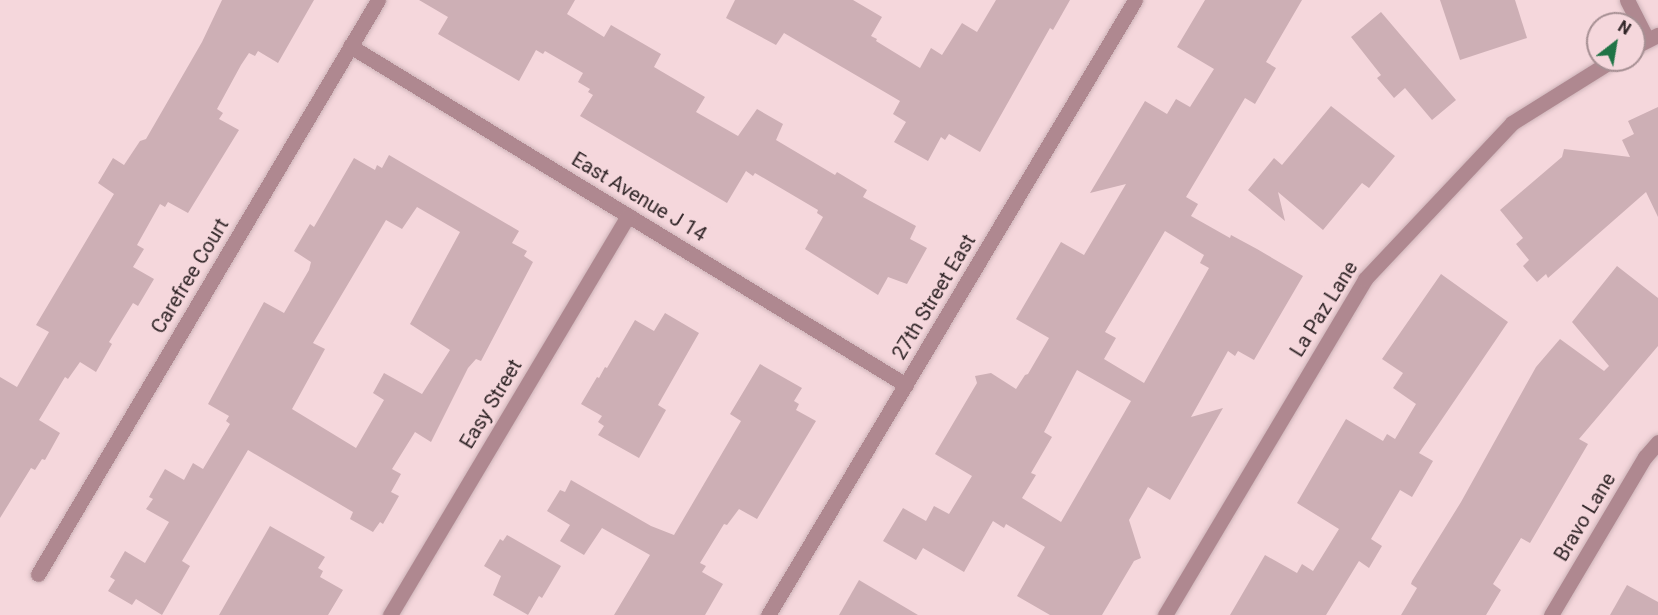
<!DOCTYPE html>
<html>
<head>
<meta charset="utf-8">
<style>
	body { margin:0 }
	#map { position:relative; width:1658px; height:615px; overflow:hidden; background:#f5d7dc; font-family:Roboto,sans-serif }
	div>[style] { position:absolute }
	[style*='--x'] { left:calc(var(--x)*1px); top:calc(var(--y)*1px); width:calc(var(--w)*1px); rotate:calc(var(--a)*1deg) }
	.building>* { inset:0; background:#cdafb5 }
	.roads { filter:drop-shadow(0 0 2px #cdb3b8) drop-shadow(0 0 2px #cdb3b8) }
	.minor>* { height:15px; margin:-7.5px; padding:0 7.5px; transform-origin:7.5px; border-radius:7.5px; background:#af8890 }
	span { translate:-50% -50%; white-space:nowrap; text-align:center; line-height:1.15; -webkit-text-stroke:5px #f5d7dc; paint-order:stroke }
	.street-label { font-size:20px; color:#2f2426 }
	.north { position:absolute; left:1586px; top:12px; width:60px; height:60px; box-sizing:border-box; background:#f5d7dc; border:2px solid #a68f93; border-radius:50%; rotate:31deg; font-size:16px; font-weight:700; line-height:24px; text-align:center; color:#2f2426 }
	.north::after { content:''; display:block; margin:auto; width:21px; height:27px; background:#207446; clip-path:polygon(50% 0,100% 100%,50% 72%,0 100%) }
</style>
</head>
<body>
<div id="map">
	<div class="building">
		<i style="clip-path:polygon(222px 0,314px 0,278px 63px,258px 51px,255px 56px,249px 53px,241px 65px,217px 109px,223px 113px,219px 119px,239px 130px,188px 213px,168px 202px,165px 207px,160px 204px,137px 245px,144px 249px,133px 267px,154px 279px,138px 306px,133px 303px,109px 342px,112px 344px,96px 372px,80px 362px,68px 379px,65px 377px,39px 420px,60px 433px,45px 460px,42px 459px,35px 470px,31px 468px,0 518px,0 377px,17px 387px,49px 332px,36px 325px,114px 194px,98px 183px,113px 158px,124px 165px,140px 141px,146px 139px,202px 42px)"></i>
		<i style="clip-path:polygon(419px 0,575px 0,567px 14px,604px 37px,611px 25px,661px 54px,654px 67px,705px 97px,696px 112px,738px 136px,757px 109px,783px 124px,776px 140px,835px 175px,837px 172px,867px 190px,863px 197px,916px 226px,910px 239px,927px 248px,907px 284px,888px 277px,878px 295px,805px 249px,823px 217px,817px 213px,818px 210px,755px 173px,753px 176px,746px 171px,727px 203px,580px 116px,593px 95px,588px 92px,590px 89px,578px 82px,583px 73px,545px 51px,543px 54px,536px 50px,519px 81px,438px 34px,448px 17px)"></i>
		<i style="clip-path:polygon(735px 0,853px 0,882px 17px,871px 36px,877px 39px,876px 41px,920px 68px,931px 48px,942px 55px,962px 23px,977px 32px,996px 0,1070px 0,1053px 30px,1050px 28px,980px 152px,949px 134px,945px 140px,941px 137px,928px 161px,894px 142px,906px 122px,893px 114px,900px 101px,784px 33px,776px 45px,726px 18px)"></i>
		<i style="clip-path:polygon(evenodd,1205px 0,1302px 0,1266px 62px,1276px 68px,1255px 104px,1245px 98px,1186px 197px,1198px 204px,1191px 216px,1230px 238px,1231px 235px,1257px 249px,1303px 276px,1254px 360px,1238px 351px,1235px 356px,1228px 351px,1191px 417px,1223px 408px,1170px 500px,1148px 487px,1129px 520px,1141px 558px,1134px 561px,1102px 615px,1050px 615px,1017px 596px,1045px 547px,1006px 524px,1004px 528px,993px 521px,964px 572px,923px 548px,916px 560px,883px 541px,903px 508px,926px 521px,934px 506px,949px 514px,972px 476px,935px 454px,977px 383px,975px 376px,991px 373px,1016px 389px,1025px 375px,1028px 374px,1049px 338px,1016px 319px,1061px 242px,1084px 255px,1126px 184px,1090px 193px,1145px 101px,1167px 114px,1176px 99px,1190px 107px,1214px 69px,1177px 47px,1205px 0,1165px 231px,1204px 255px,1200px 263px,1209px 268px,1144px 383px,1104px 359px,1116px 338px,1105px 332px,1165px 231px,1205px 0,1077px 370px,1131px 401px,1061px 522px,1022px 498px,1036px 475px,1031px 473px,1052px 437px,1044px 432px,1077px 370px)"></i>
		<i style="clip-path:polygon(1440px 0,1515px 0,1527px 38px,1460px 60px)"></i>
		<i style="clip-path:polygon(1381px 12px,1456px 100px,1432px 120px,1405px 88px,1394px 98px,1377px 78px,1381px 75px,1351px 37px)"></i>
		<i style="clip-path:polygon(1331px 106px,1395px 156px,1369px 188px,1362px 183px,1323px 230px,1278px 192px,1285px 221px,1248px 190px,1274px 158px,1282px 165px)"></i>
		<i style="clip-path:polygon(1658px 107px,1658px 217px,1646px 192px,1548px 278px,1546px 274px,1537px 282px,1523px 266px,1529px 260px,1516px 244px,1523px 238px,1500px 210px,1562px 157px,1564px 149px,1630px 157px,1622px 140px,1634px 134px,1628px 121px)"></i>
		<i style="clip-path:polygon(evenodd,389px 155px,519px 231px,512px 243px,527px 251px,524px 256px,533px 262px,481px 361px,476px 359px,468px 368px,431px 442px,415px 432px,392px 469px,401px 474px,391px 492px,399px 496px,383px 524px,380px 522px,373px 532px,350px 519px,353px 512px,248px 450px,182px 561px,190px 566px,162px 615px,136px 599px,132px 605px,108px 591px,115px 580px,110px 577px,125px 551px,145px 563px,169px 522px,146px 509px,153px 499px,149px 497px,165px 469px,184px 480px,193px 463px,203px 469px,230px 424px,226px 421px,229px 416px,208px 404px,264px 302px,284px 313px,309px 270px,311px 262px,294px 251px,310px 224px,314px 227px,354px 158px,375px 170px,377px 165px,382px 168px,389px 155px,417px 207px,460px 232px,410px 324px,450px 350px,422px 394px,384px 373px,373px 393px,384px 400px,356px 448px,292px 409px,325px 349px,313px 343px,386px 220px,402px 229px,417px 207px)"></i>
		<i style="clip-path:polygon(1617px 266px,1658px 298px,1658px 346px,1579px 439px,1588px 444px,1530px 543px,1521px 538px,1493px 584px,1501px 590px,1486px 615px,1401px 615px,1417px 588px,1411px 584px,1412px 581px,1461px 502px,1536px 367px,1560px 339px,1604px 371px,1609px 366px,1572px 322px)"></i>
		<i style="clip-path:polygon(1441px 274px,1508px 322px,1419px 453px,1433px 461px,1412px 497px,1400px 490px,1371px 539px,1382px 546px,1369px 568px,1359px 561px,1326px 615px,1230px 615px,1265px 555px,1297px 573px,1302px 564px,1313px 571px,1339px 529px,1297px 503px,1346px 419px,1383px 441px,1387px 434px,1395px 439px,1416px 404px,1393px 388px,1403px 373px,1382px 359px)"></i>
		<i style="clip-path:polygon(665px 313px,699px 333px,658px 405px,666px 410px,639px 458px,598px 435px,604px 426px,598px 422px,602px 416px,581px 404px,597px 377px,599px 378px,605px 367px,607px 368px,635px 320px,654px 331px)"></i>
		<i style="clip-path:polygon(760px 364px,802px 388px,794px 401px,799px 404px,796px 410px,816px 421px,757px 519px,739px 509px,727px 525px,724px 524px,700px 563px,706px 566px,702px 572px,723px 584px,705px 615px,614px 615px,650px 555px,602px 528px,584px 555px,560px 541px,570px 525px,547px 511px,560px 490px,565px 492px,571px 480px,651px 526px,674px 535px,741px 421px,730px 414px)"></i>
		<i style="clip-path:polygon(270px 526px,325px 557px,318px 568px,323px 571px,320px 577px,343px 590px,328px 615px,219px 615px)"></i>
		<i style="clip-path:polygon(507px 535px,561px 566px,542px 598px,539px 596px,528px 615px,493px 595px,501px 576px,484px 566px,500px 539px,503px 541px)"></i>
		<i style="clip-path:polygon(859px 580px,918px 615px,839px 615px)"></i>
		<i style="clip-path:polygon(1627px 585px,1658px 602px,1658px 615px,1610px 615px)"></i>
	</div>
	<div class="roads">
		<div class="minor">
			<i style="--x:1627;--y:0;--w:44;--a:62.9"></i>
			<i style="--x:350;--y:46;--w:651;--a:31.37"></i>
			<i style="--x:1634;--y:47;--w:27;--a:-27"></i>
			<i style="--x:38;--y:574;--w:667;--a:-59.36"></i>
			<i style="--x:390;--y:615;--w:465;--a:-59.2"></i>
			<i style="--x:768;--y:615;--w:716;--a:-59.17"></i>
			<i style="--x:1165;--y:615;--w:391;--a:-59.2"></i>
			<i style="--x:1365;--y:279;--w:214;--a:-46.7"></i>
			<i style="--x:1512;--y:123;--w:119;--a:-32"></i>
			<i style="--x:1551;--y:615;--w:184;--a:-59.3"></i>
			<i style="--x:1645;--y:457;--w:20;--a:-49"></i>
		</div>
	</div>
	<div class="street-label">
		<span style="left:639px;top:197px;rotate:31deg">East Avenue J 14</span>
		<span style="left:190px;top:276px;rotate:-59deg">Carefree Court</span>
		<span style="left:934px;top:297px;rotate:-59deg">27th Street East</span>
		<span style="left:1324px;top:309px;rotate:-58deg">La Paz Lane</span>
		<span style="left:491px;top:404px;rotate:-59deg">Easy Street</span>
		<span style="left:1585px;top:517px;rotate:-59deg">Bravo Lane</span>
	</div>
	<div class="north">N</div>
</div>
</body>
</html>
